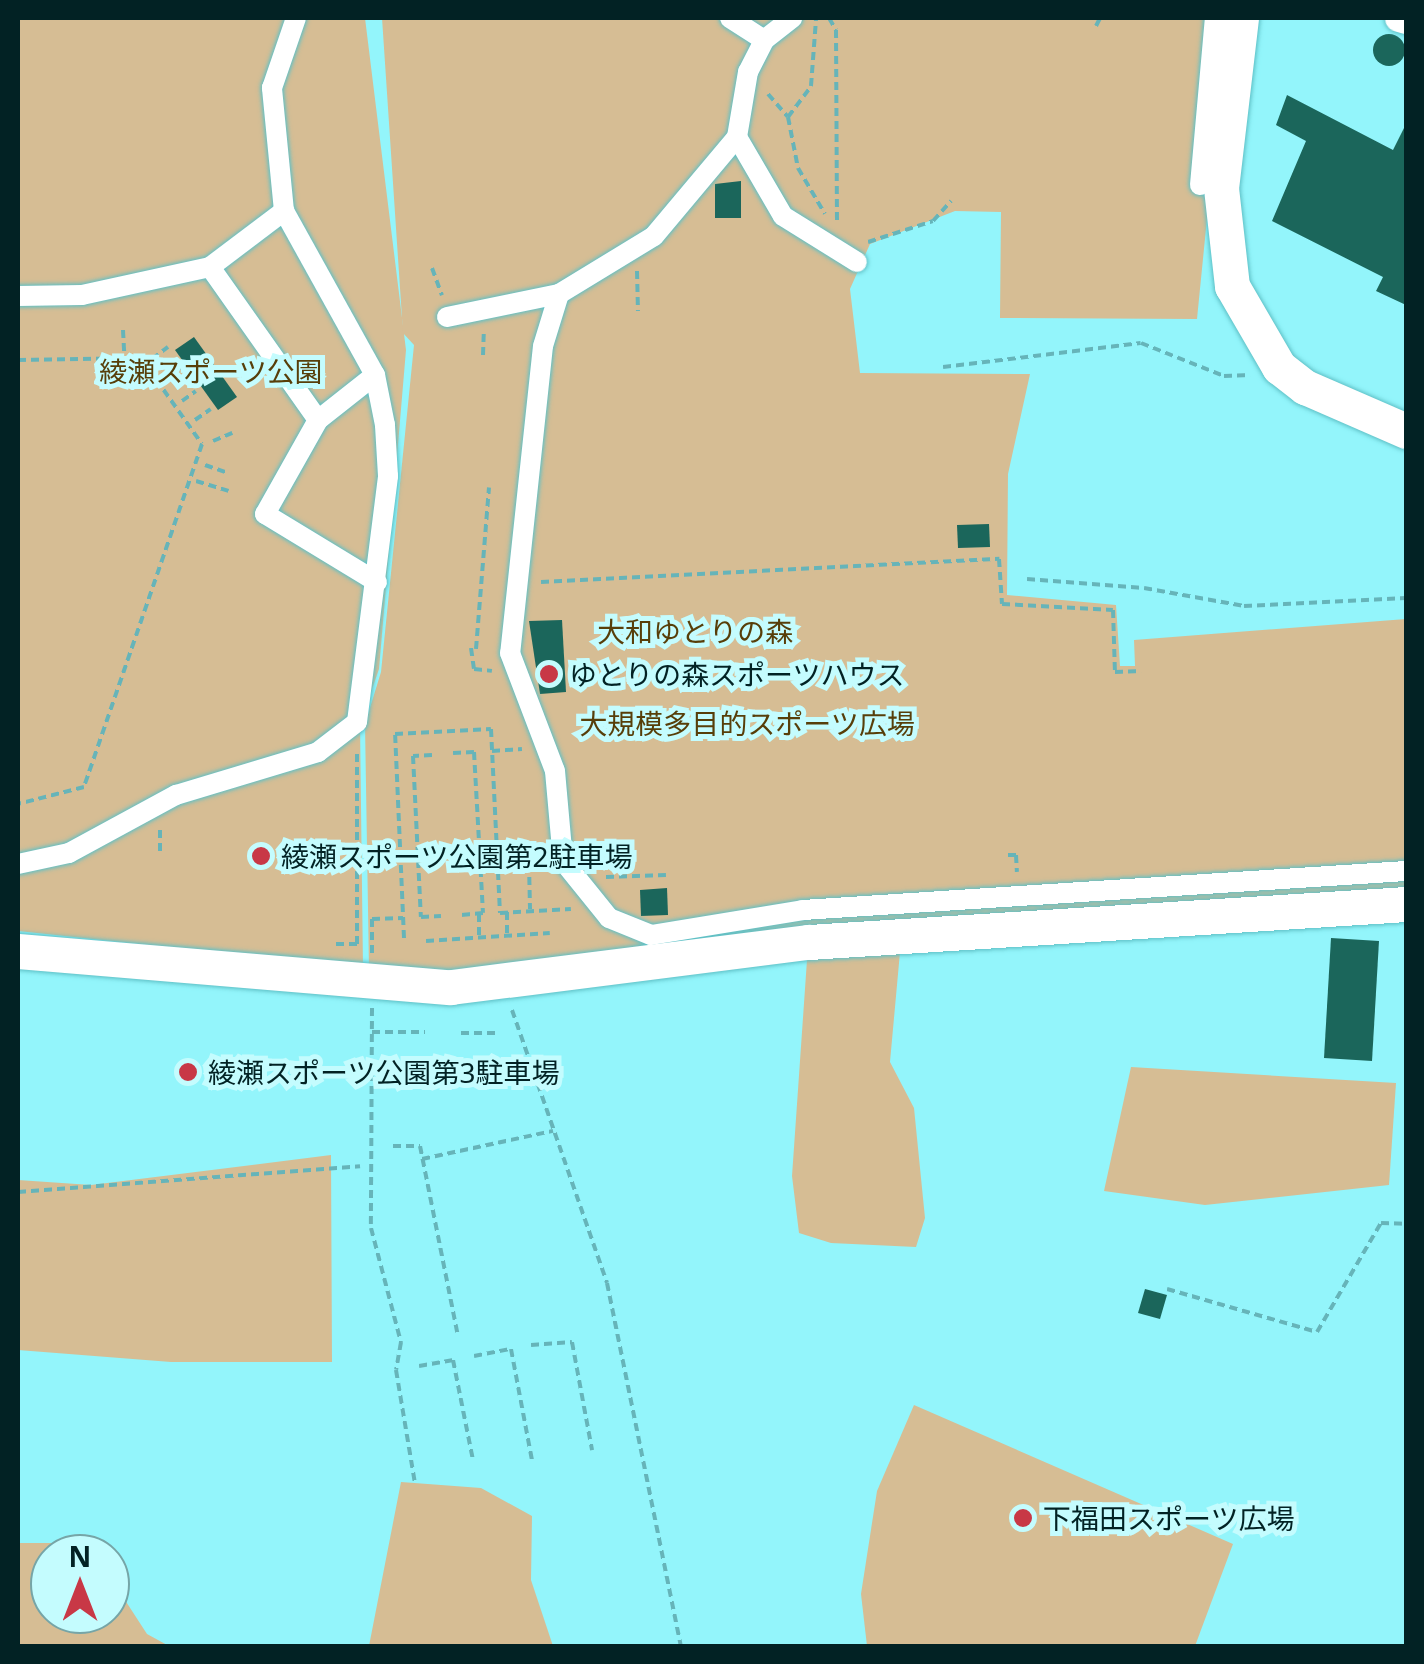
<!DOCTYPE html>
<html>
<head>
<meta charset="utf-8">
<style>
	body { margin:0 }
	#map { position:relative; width:1424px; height:1664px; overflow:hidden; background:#93f5fb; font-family:"Noto Sans","Noto Sans JP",sans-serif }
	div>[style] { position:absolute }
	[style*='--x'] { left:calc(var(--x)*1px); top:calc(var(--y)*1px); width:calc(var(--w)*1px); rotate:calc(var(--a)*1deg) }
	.green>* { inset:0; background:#d6bd94 }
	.building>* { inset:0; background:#1b665b }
	.round { border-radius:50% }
	.path>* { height:4px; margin-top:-2px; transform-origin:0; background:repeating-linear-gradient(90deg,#66b4b9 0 8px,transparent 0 13px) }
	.roads { filter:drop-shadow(0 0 2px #5ec0c6) drop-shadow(0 0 2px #5ec0c6) }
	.pedestrian>* { height:20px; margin:-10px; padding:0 10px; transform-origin:10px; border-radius:10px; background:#fff }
	.minor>* { height:28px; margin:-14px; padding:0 14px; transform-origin:14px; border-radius:14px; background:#fff }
	.tertiary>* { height:35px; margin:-17.5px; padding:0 17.5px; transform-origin:17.5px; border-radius:17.5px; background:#fff }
	.dots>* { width:28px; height:28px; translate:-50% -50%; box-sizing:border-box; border:5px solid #c4fcfe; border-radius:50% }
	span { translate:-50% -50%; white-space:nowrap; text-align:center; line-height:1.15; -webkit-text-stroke:10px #c4fcfe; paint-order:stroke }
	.park-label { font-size:28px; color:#573e09 }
	.poi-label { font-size:28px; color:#022224 }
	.left { translate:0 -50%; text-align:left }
	.frame { position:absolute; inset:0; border:20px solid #022224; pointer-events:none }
	.north { position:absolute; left:30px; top:1534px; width:100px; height:100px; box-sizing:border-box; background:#c4fcfe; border:2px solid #76a5a7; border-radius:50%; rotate:0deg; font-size:28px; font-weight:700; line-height:40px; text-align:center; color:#022224 }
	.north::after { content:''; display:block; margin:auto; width:35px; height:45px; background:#c83846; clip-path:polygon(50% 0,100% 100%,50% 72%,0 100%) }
</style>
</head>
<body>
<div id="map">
	<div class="green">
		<i style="clip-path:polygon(18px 18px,365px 18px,406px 350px,379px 669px,360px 724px,363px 968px,18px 931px)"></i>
		<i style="clip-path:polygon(382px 18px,1227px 18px,1197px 319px,1000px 318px,1001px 212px,955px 211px,870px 244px,850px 289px,860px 373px,1030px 374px,1008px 474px,1007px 595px,1116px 605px,1120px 666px,1135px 666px,1134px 640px,1406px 619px,1406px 892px,529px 970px,369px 970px,365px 724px,381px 672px,414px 345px,403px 333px)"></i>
		<i style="clip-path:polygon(900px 952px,890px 1062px,914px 1108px,925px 1218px,916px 1247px,831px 1243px,799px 1233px,792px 1176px,807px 960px)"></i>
		<i style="clip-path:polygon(1131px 1067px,1396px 1083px,1389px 1185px,1205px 1205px,1104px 1191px)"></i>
		<i style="clip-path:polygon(331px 1155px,332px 1362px,171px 1362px,18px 1350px,18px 1180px,91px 1185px)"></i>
		<i style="clip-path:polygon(914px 1405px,1233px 1544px,1195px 1646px,867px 1646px,861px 1594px,877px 1491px)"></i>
		<i style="clip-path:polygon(401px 1482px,481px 1488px,532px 1516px,531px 1580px,553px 1646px,369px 1646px)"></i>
		<i style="clip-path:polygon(18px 1543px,88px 1543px,95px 1554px,50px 1554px,50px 1614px,110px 1614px,110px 1577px,147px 1634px,169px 1646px,18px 1646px)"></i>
	</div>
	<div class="building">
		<i class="round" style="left:1373px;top:34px;width:32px;height:32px"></i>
		<i style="clip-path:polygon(1287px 95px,1393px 150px,1406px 124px,1406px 305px,1376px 291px,1383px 277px,1272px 221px,1306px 141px,1276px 125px)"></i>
		<i style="clip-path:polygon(741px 181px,741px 218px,715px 218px,715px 184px)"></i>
		<i style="clip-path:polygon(194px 337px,237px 397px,218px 410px,175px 350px)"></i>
		<i style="clip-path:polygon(989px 524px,990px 547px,958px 548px,957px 525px)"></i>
		<i style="clip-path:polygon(562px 620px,566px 692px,540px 694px,529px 621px)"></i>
		<i style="clip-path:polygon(667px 888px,668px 915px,641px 916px,640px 890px)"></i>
		<i style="clip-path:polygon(1331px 938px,1379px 941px,1372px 1061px,1324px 1058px)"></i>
		<i style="clip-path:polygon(1145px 1289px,1167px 1295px,1160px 1319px,1138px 1313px)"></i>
	</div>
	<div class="path">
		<i style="--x:829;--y:18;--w:14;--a:60"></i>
		<i style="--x:836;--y:30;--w:193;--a:89.7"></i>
		<i style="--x:1096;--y:26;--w:9;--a:-63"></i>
		<i style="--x:768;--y:94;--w:30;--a:49"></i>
		<i style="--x:788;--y:117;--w:52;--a:78.9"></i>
		<i style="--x:798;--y:168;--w:53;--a:59.6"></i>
		<i style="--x:788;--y:117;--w:39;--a:-53"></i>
		<i style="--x:811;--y:86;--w:67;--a:-85.7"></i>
		<i style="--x:868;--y:242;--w:68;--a:-17.9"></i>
		<i style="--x:933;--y:221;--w:27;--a:-48"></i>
		<i style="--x:432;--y:268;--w:29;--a:70"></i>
		<i style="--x:637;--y:271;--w:40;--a:88.6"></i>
		<i style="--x:123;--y:330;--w:22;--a:87"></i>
		<i style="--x:483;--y:355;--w:25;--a:-88"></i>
		<i style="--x:152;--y:359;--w:20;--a:-37"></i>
		<i style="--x:18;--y:360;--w:123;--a:-0.9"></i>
		<i style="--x:141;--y:358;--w:105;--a:54.7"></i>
		<i style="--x:202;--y:444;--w:363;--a:109"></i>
		<i style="--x:84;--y:787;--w:68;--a:165.6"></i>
		<i style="--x:943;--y:367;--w:199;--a:-6.9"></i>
		<i style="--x:1141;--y:343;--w:89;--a:21.7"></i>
		<i style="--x:1224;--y:376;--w:26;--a:-2"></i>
		<i style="--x:165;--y:376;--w:17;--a:-28"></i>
		<i style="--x:182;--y:401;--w:17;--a:-36"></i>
		<i style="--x:195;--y:420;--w:19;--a:-35"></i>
		<i style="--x:213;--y:441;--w:21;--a:-23"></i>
		<i style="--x:205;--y:465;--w:24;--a:19"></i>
		<i style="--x:196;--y:481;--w:34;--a:17"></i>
		<i style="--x:1027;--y:579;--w:117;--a:4.4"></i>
		<i style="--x:1144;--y:588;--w:102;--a:10.2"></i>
		<i style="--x:1244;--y:606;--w:162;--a:-2.8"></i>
		<i style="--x:541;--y:582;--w:459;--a:-2.9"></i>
		<i style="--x:999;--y:559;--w:45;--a:86.2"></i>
		<i style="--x:1002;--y:604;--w:111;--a:3.1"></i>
		<i style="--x:1113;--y:610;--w:62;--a:88.2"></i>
		<i style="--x:1115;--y:672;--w:26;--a:-2"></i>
		<i style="--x:471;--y:648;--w:21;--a:82"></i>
		<i style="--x:474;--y:669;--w:18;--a:6"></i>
		<i style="--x:476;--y:649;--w:162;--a:-85.4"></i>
		<i style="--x:492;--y:751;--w:30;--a:-4"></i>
		<i style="--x:453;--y:753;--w:21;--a:-3"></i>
		<i style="--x:474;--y:752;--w:161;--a:86.8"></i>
		<i style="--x:483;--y:913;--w:22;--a:175"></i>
		<i style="--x:432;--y:755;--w:19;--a:177"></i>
		<i style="--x:413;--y:756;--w:161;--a:87.2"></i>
		<i style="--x:421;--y:917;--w:20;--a:-3"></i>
		<i style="--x:160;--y:830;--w:25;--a:90"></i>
		<i style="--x:1008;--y:855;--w:8;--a:0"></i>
		<i style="--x:1016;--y:855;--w:17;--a:87"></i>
		<i style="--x:529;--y:864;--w:45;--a:88.7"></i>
		<i style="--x:606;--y:877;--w:60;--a:-1.9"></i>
		<i style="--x:507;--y:912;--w:24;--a:90"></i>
		<i style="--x:479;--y:914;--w:23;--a:90"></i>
		<i style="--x:404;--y:938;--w:204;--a:-92.5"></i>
		<i style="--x:395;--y:734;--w:96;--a:-3"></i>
		<i style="--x:491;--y:729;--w:184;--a:87.2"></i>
		<i style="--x:500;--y:913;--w:71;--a:-3.2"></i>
		<i style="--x:426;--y:941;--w:124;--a:-3.7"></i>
		<i style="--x:336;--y:944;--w:21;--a:0"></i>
		<i style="--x:357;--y:944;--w:193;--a:-90"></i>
		<i style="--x:372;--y:953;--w:34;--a:-90"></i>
		<i style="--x:372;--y:919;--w:31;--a:-2"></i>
		<i style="--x:372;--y:1008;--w:220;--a:90.3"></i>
		<i style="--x:371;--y:1228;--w:118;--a:75.3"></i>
		<i style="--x:401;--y:1342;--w:28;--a:100"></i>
		<i style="--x:396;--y:1370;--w:116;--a:80.5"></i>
		<i style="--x:512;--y:1010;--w:289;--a:70.8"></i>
		<i style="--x:607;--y:1283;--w:370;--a:78.5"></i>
		<i style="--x:372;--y:1032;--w:53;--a:0"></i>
		<i style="--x:461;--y:1033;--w:34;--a:0"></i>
		<i style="--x:393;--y:1146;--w:27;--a:0"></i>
		<i style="--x:420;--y:1146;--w:190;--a:78.7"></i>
		<i style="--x:422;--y:1159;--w:134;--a:-12.1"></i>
		<i style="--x:18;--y:1192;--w:343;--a:-4.3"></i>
		<i style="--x:1167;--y:1289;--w:156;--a:16"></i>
		<i style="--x:1317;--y:1332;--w:126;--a:-59.6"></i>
		<i style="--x:1381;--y:1223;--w:25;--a:2"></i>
		<i style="--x:531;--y:1345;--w:41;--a:-4.2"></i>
		<i style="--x:572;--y:1342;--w:110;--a:79.5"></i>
		<i style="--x:474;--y:1356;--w:38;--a:-11"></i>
		<i style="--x:511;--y:1349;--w:113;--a:79.3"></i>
		<i style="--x:419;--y:1366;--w:35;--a:-10"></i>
		<i style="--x:453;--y:1360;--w:102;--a:78.7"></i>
	</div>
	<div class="roads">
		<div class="pedestrian">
			<i style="--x:730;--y:18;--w:40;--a:32.9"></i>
			<i style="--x:737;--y:137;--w:91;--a:59.8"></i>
			<i style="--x:783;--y:216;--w:87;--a:31.9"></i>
			<i style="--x:1200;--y:185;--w:168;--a:-84.9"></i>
			<i style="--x:210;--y:267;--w:187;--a:54.8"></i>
			<i style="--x:559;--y:294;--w:54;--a:107.1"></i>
			<i style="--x:543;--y:346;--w:309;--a:96.1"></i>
			<i style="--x:510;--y:653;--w:126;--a:69.1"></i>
			<i style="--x:555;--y:771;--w:90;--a:84.9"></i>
			<i style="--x:563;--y:861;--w:73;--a:51.1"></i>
			<i style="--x:609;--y:918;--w:45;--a:22"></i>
			<i style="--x:651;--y:935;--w:154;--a:-9.3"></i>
			<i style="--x:803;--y:910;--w:604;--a:-3.7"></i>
			<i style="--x:18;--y:296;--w:64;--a:-0.9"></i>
			<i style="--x:82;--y:295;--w:131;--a:-12.3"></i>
			<i style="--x:210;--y:267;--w:93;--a:-37.1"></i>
			<i style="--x:447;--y:317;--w:114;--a:-11.6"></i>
			<i style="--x:559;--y:294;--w:111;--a:-31.4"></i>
			<i style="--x:654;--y:236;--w:129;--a:-50"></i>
			<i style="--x:737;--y:137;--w:66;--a:-80.4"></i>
			<i style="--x:748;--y:72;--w:36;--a:-63"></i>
			<i style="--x:764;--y:40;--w:36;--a:-38"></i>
			<i style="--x:375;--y:375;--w:73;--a:141.7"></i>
			<i style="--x:318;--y:420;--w:108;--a:119.4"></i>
			<i style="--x:265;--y:514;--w:131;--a:31.3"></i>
			<i style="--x:18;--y:864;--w:52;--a:-12.2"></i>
			<i style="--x:69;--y:853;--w:122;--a:-28.5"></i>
			<i style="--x:176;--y:795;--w:148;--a:-16.8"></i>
			<i style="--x:318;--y:752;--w:49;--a:-37.6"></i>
			<i style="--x:357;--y:722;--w:248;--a:-82.8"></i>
			<i style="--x:388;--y:476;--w:51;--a:-93.4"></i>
			<i style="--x:385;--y:425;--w:51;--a:-101.3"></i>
			<i style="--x:375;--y:375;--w:188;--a:-119"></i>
			<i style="--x:284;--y:211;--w:124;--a:-95.6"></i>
			<i style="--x:272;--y:88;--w:74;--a:-71.1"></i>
		</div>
		<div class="minor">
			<i style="--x:1399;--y:18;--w:7;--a:16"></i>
		</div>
		<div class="tertiary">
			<i style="--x:1241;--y:18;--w:171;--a:96.7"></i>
			<i style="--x:1221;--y:188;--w:99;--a:83.6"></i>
			<i style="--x:1232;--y:286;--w:94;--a:59.9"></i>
			<i style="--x:1279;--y:367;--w:33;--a:38"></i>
			<i style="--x:1305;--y:387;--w:110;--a:23.5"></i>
			<i style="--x:18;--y:951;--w:434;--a:4.8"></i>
			<i style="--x:451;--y:987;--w:361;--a:-7.2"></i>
			<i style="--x:809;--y:942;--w:598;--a:-3.64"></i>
		</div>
	</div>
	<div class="dots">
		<i style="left:549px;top:674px;background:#c83846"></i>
		<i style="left:261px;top:856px;background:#c83846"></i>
		<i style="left:188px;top:1072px;background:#c83846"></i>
		<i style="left:1023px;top:1518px;background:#c83846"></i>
	</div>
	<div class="park-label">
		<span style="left:211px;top:371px">綾瀬スポーツ公園</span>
		<span style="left:695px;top:631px">大和ゆとりの森</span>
		<span style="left:747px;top:723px">大規模多目的スポーツ広場</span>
	</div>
	<div class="poi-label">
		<span class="left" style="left:569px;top:674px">ゆとりの森スポーツハウス</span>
		<span class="left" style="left:281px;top:856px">綾瀬スポーツ公園第2駐車場</span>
		<span class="left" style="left:208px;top:1072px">綾瀬スポーツ公園第3駐車場</span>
		<span class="left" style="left:1043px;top:1518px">下福田スポーツ広場</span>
	</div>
	<div class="frame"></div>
	<div class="north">N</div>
</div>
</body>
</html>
